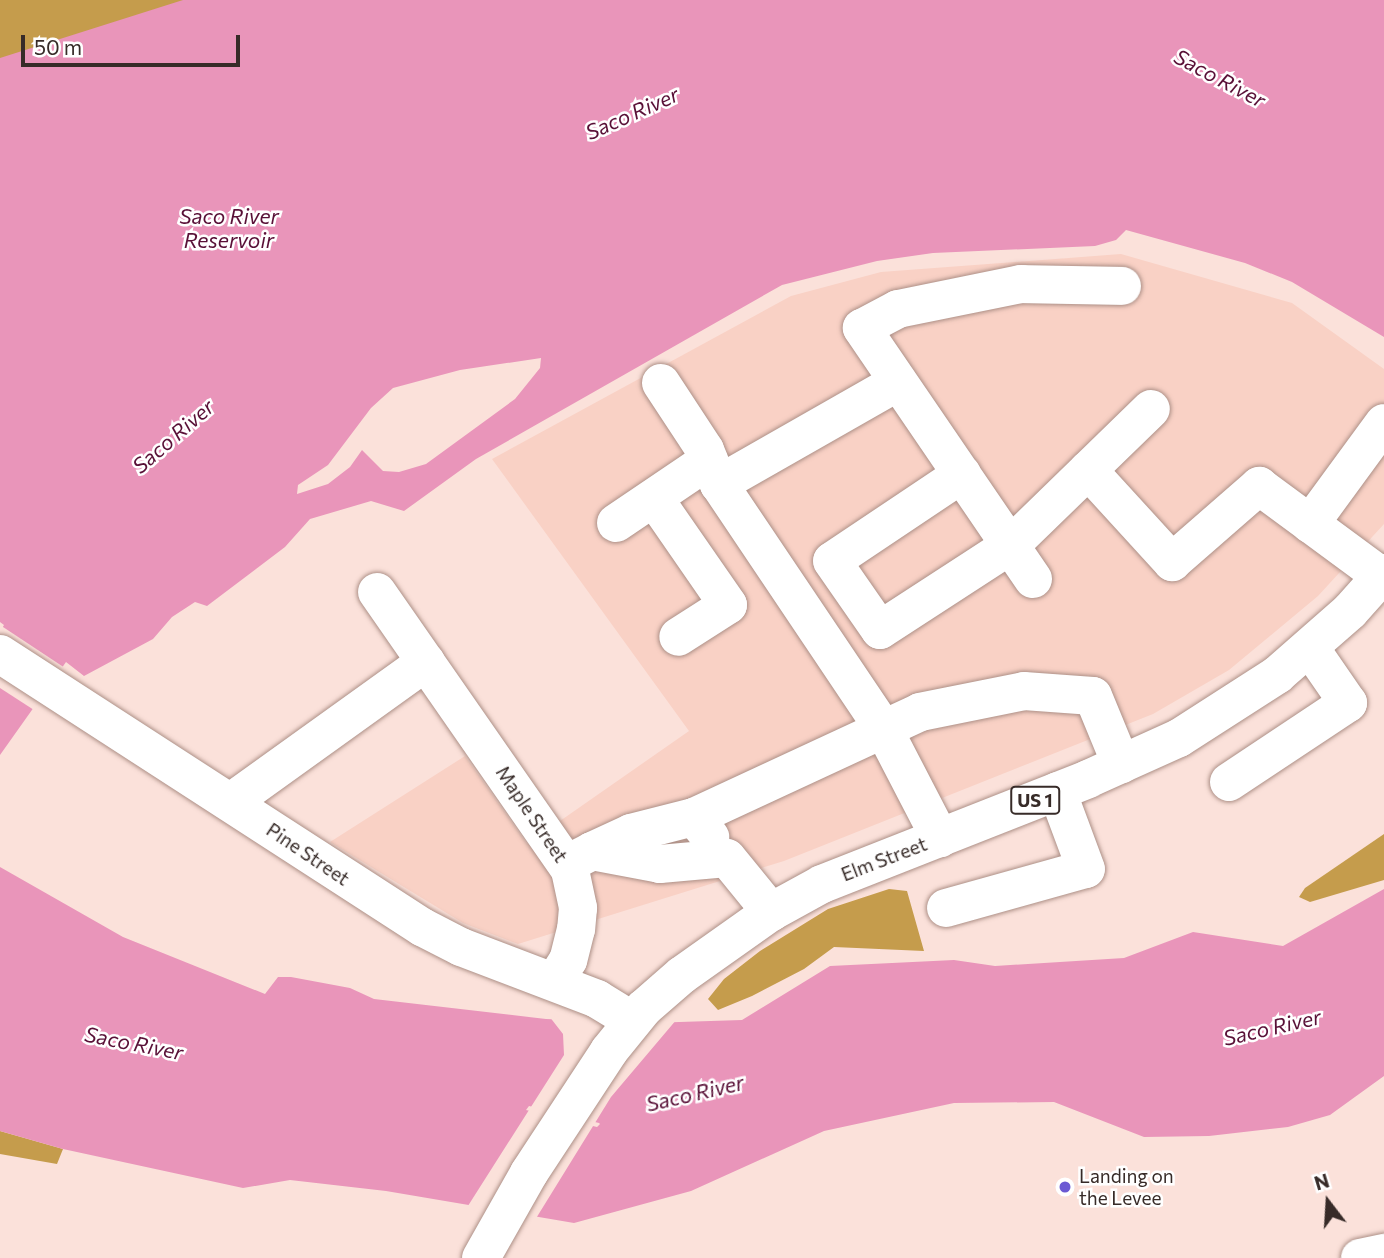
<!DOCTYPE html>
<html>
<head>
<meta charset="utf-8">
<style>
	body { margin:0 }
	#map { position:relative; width:1384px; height:1258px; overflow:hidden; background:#fbe1da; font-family:Commissioner,sans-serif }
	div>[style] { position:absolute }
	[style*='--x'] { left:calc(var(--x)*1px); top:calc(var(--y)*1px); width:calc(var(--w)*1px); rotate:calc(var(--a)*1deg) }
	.built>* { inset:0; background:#f9d1c5 }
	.forest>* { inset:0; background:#c59c4c }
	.water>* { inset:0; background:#e995ba }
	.pier>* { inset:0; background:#fbe1da }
	.roads { filter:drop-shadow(0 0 2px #ad9087) drop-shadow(0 0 2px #ad9087) }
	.minor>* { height:38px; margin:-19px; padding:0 19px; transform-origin:19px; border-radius:19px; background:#fff }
	.major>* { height:38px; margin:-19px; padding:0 19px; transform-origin:19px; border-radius:19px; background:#fff }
	.dots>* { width:19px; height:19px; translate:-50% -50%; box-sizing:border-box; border:4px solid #fff; border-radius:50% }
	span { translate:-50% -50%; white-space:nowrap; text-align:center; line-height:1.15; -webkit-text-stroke:5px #fff; paint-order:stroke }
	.shield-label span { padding:2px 5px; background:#fff; border:2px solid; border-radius:5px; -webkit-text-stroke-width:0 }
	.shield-label { font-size:18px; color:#372b28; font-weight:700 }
	.street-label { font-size:19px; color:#372b28 }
	.poi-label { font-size:19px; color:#372b28 }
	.left { translate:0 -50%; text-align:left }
	.water-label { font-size:21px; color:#591037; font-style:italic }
	.north { position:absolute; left:1293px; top:1167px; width:70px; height:70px; -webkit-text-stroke:5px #fff; paint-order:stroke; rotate:343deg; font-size:19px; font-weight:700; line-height:28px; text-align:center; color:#372b28 }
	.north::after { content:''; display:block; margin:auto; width:24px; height:32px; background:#372b28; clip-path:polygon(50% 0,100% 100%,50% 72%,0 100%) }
	.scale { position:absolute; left:21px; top:35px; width:219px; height:32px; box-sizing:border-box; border:4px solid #372b28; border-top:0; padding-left:9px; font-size:21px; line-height:24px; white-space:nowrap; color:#372b28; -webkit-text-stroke:5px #fff; paint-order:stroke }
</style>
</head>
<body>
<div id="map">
	<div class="built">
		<i style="clip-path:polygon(1121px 254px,1292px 303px,1384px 369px,1384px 524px,1318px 596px,1229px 670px,1153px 714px,784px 861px,518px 944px,463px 923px,330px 842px,465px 756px,527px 844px,689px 731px,492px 459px,791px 296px,881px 272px)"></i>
	</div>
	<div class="forest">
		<i style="clip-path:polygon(0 0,241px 0,0 91px)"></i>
		<i style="clip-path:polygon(1384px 834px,1384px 880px,1310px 902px,1299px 897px,1305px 888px)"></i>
		<i style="clip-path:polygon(889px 889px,907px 891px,924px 951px,834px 947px,804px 969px,752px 996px,718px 1010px,708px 999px,724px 979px,760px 951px,828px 909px)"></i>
		<i style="clip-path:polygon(0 1131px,63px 1149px,57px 1164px,0 1154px)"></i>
	</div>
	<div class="water">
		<i style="clip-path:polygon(evenodd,183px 0,1384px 0,1384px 337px,1292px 282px,1245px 263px,1126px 230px,1116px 240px,1095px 246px,933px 253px,877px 261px,782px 285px,476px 459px,404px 511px,371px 501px,310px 519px,285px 547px,207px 606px,195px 602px,172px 617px,153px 639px,84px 676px,66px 662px,0 755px,0 632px,4px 625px,0 622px,0 58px,183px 0,541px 358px,540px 368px,515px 399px,426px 464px,399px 472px,383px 471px,362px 450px,350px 467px,328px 484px,297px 494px,298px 485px,328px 465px,371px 408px,393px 388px,460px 370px,541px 358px)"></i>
		<i style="clip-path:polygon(evenodd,0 867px,123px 937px,265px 994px,278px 977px,291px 977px,350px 988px,374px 999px,546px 1019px,648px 1023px,742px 1020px,830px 966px,954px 960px,995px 966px,1124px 958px,1193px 932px,1283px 946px,1384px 889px,1384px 1076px,1330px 1115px,1288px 1127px,1209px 1136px,1144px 1137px,1054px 1102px,954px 1103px,824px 1131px,691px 1191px,574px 1223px,386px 1191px,290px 1180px,243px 1188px,63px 1149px,0 1131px,0 867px,529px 1106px,599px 1123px,600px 1124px,597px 1127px,526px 1110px,529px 1106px)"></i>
	</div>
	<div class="pier">
		<i style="clip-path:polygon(0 625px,65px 668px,34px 710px,0 688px)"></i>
		<i style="clip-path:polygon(549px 1016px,677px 1019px,611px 1097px,535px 1220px,466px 1209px,564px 1055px,563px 1034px)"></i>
	</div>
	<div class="roads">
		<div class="minor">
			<i style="--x:661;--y:383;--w:80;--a:56.7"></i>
			<i style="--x:705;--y:450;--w:37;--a:68"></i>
			<i style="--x:719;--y:484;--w:296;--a:56.1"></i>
			<i style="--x:884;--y:730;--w:122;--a:62.6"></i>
			<i style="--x:1088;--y:470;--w:125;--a:47.6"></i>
			<i style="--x:1172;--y:562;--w:116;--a:-41.1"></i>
			<i style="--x:1259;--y:486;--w:155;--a:36.4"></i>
			<i style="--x:962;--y:474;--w:156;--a:146.2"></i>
			<i style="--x:832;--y:561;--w:84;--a:55.2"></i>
			<i style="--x:880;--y:630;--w:156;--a:-33"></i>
			<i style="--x:1011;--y:545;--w:195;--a:-44.2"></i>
			<i style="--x:719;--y:484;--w:206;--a:-29.7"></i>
			<i style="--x:654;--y:498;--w:130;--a:55.3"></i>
			<i style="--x:728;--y:605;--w:59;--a:147.4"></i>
			<i style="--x:616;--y:523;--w:112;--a:-34.1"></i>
			<i style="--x:1310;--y:524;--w:125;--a:-53.8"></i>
			<i style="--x:1033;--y:579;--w:304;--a:-124.3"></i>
			<i style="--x:862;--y:328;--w:41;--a:-27.8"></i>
			<i style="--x:898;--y:309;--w:126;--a:-11.5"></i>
			<i style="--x:1021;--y:284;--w:101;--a:1.1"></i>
			<i style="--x:377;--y:592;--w:338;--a:55.2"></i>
			<i style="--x:570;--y:870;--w:39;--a:78"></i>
			<i style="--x:578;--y:908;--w:21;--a:95"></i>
			<i style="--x:576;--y:929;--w:32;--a:104"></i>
			<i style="--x:568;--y:960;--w:25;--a:122"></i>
			<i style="--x:0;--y:654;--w:503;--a:32.9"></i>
			<i style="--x:422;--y:927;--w:44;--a:27.1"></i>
			<i style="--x:461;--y:947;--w:146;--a:20.9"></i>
			<i style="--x:597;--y:999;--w:42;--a:31.4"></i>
			<i style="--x:1229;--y:782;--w:143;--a:-33.6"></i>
			<i style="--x:1348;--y:703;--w:67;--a:-124.6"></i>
			<i style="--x:231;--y:802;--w:240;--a:-35.7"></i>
			<i style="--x:694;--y:817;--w:249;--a:-24.9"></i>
			<i style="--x:920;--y:712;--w:106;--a:-11.4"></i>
			<i style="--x:1024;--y:691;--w:69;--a:4.1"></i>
			<i style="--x:1093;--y:696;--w:74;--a:67.6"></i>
			<i style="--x:592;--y:851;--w:43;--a:-24.8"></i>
			<i style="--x:631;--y:833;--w:65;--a:-14.3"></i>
			<i style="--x:694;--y:817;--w:26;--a:51"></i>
			<i style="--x:567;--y:864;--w:28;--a:-27"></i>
			<i style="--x:592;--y:851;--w:69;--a:10.8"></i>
			<i style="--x:660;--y:864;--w:67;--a:-5.1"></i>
			<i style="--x:727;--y:858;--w:70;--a:50.8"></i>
			<i style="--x:946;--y:908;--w:145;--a:-15.6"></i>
			<i style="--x:1086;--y:869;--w:83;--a:-110.4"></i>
			<i style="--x:1360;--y:1258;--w:25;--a:-12"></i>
		</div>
		<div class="major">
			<i style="--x:481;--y:1258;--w:98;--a:-60.5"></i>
			<i style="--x:529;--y:1173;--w:146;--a:-56.7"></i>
			<i style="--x:609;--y:1051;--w:55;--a:-50.9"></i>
			<i style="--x:644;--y:1008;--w:50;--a:-41"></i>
			<i style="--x:682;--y:975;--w:109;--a:-35.3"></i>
			<i style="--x:771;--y:912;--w:58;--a:-28.8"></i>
			<i style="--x:822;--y:884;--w:286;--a:-21.5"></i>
			<i style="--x:1088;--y:779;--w:100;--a:-24.3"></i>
			<i style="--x:1179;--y:738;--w:117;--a:-32.7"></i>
			<i style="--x:1277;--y:675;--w:97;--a:-41.2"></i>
			<i style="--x:1350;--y:611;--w:51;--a:-48.2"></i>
		</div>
	</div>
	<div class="dots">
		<i style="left:1065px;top:1187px;background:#6b59d3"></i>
	</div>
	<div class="shield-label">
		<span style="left:1035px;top:800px">US 1</span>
	</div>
	<div class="street-label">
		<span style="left:532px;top:814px;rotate:56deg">Maple Street</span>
		<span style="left:308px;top:854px;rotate:34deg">Pine Street</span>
		<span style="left:884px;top:859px;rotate:-21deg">Elm Street</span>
	</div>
	<div class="poi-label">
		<span class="left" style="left:1079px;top:1187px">Landing on<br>the Levee</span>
	</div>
	<div class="water-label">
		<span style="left:1220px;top:78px;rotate:28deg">Saco River</span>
		<span style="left:632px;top:113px;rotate:-24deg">Saco River</span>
		<span style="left:229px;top:228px">Saco River<br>Reservoir</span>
		<span style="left:173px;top:436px;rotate:-41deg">Saco River</span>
		<span style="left:1272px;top:1027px;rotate:-13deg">Saco River</span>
		<span style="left:134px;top:1043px;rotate:11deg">Saco River</span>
		<span style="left:695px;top:1093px;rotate:-13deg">Saco River</span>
	</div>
	<div class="north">N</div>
	<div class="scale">50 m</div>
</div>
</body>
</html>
